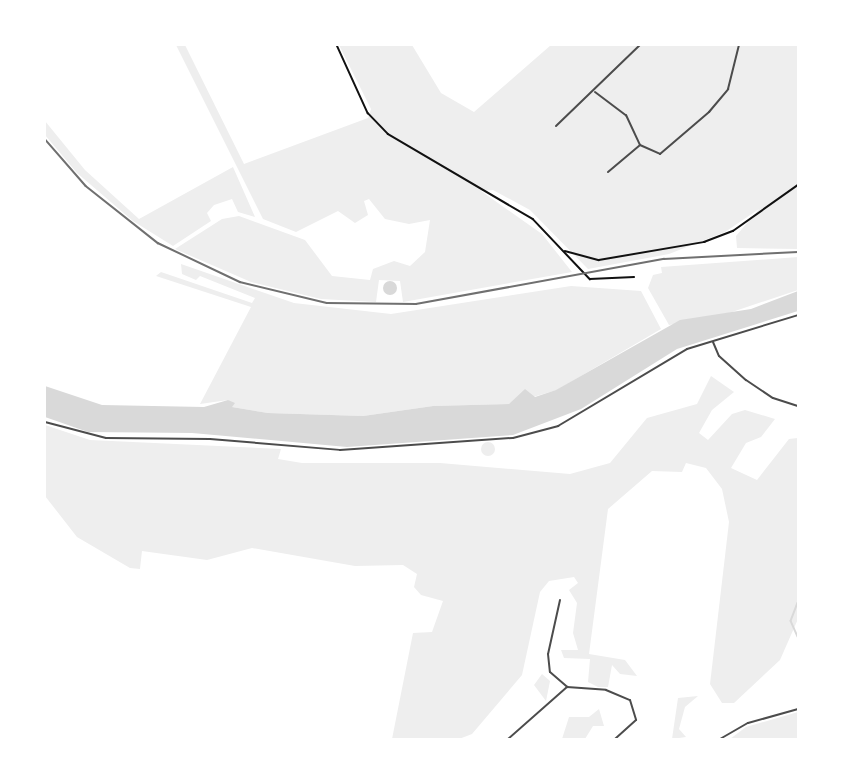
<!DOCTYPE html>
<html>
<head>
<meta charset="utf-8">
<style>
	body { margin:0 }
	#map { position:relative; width:843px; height:784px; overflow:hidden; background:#fff; font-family:"Golos Text",sans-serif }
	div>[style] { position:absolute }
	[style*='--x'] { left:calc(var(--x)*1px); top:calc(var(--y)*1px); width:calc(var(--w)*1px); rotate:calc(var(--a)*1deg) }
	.green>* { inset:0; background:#eee }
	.round { border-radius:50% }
	.water>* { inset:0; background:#d9d9d9 }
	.stream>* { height:1.5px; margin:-0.75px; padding:0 0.75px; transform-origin:0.75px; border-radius:0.75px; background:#d9d9d9 }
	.path>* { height:1.5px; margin:-0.75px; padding:0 0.75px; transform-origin:0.75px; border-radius:0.75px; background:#111 }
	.minor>* { height:2px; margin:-1px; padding:0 1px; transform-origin:1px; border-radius:1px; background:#4c4c4c }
	.rail>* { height:1.5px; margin:-0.75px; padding:0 0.75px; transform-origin:0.75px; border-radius:0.75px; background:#707070 }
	span { translate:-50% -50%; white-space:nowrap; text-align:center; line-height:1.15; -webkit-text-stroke:6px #fff; paint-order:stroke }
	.frame { position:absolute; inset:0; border:46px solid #fff; pointer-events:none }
</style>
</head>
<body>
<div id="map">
	<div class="green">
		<i style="clip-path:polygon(176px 45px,185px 45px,244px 164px,368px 118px,371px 109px,339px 45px,412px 45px,441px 93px,474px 112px,551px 45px,798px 45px,798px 249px,737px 248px,736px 236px,759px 209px,725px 232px,669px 254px,588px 269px,530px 210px,493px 190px,481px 191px,542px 234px,572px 272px,403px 302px,400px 281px,379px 280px,376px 302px,321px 299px,251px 282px,175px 249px,222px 219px,239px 216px,305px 240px,332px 276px,370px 280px,373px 269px,394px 261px,410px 266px,425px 252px,430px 220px,409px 224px,385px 219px,369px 199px,364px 201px,368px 215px,355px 223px,338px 211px,296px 232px,263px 219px)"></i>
		<i style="clip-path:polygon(45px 121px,85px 170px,139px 219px,233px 167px,255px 217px,238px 212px,232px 199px,214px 205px,207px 213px,211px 221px,173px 246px,133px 221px,77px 173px,45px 135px)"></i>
		<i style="clip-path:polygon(798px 257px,798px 290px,720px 316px,669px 325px,648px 288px,653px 275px,662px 273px,661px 267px)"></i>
		<i style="clip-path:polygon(181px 264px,294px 303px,391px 314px,571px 286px,641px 291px,661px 329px,557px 390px,509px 404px,433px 406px,363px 416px,268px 413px,232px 407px,228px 400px,200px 404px,251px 307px,156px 276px,161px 272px,252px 303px,255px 298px,200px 276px,196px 280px,182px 274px)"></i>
		<i style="clip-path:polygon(711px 376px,734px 392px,712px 410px,699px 433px,708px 440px,732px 414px,745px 410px,775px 419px,761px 437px,746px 443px,731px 468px,757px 480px,789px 439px,798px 438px,798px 619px,780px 660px,734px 703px,722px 703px,710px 684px,729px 522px,722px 489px,706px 468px,686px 463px,682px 472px,652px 471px,608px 509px,589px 654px,625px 660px,637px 676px,620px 674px,612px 665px,608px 687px,598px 687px,588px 682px,590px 659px,564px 658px,561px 650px,578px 650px,573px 633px,577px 603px,569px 590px,578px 583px,574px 577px,549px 581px,540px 592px,522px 675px,472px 734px,459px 739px,392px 739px,413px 633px,432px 632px,443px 601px,421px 595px,414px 587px,417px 574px,403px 565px,355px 566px,252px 548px,207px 560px,142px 551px,140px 569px,130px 568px,77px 537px,45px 496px,45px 425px,90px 440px,281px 449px,278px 459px,302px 463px,440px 463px,570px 474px,610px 463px,647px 418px,697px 404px)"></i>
		<i class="round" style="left:481px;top:442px;width:14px;height:14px"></i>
		<i style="clip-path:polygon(542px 674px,550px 681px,546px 701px,534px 685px)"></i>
		<i style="clip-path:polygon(698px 696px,685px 707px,679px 729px,686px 737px,672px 739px,678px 698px)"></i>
		<i style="clip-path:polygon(599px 709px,604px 726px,593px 726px,585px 739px,562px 739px,569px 717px,589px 717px)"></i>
		<i style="clip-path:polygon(798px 712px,798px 739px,730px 739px,746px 727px)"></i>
	</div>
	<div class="water">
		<i class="round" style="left:383px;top:281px;width:14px;height:14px"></i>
		<i style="clip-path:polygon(798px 291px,798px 311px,677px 349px,581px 409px,513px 435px,347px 447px,192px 433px,88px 432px,45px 417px,45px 386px,102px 405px,204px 407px,228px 400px,235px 403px,232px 407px,268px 413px,363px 416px,433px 406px,509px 404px,525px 389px,535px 397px,556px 390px,680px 320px,751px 309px)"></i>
	</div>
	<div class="stream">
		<i style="--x:798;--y:603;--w:19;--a:111"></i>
		<i style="--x:791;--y:621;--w:17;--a:66"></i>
	</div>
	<div class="path">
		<i style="--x:337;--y:45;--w:75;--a:65.5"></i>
		<i style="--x:368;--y:113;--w:29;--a:46"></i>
		<i style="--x:388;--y:134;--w:168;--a:30.4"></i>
		<i style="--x:533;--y:219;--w:83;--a:46.5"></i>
		<i style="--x:590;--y:279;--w:44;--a:-2.6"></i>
		<i style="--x:565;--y:251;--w:35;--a:15"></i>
		<i style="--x:599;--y:260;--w:107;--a:-9.7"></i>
		<i style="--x:704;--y:242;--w:31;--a:-21"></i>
		<i style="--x:733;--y:231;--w:80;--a:-35.3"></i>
	</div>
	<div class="minor">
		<i style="--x:595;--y:92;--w:39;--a:37"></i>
		<i style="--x:626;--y:115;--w:33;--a:65"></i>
		<i style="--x:556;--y:126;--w:117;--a:-44"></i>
		<i style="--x:640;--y:145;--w:22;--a:24"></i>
		<i style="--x:660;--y:154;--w:65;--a:-40.6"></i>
		<i style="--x:709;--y:112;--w:30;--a:-50"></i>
		<i style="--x:728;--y:89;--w:45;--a:-76"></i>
		<i style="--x:608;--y:172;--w:42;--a:-40.2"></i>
		<i style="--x:713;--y:342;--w:15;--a:67"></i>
		<i style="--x:719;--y:356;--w:36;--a:42"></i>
		<i style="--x:746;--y:380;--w:32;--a:34"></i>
		<i style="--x:773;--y:398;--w:26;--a:18"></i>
		<i style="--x:45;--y:422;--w:63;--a:14.7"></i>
		<i style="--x:106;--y:438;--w:104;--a:0.6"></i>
		<i style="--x:210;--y:439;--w:130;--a:4.8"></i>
		<i style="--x:340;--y:450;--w:173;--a:-4"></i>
		<i style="--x:513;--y:438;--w:47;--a:-14.9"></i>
		<i style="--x:558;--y:426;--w:150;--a:-30.8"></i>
		<i style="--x:687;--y:349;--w:116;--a:-17"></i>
		<i style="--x:560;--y:600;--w:55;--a:102.5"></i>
		<i style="--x:548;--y:654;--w:18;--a:84"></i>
		<i style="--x:550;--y:672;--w:23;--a:41"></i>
		<i style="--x:567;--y:687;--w:39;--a:4"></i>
		<i style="--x:606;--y:690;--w:26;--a:23"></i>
		<i style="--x:630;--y:700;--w:21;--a:73"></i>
		<i style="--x:636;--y:720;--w:28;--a:138"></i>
		<i style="--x:508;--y:739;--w:79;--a:-41.4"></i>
		<i style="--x:720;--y:739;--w:32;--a:-30"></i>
		<i style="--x:748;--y:723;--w:52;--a:-15.6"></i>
	</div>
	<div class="rail">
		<i style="--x:45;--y:139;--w:62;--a:48.9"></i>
		<i style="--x:86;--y:186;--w:92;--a:38.4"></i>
		<i style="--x:158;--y:243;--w:91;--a:25.4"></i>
		<i style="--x:240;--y:282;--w:89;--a:13.6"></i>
		<i style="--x:327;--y:303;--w:89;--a:0.6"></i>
		<i style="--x:416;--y:304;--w:252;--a:-10.3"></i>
		<i style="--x:664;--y:259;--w:134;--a:-3"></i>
	</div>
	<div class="frame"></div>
</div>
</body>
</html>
